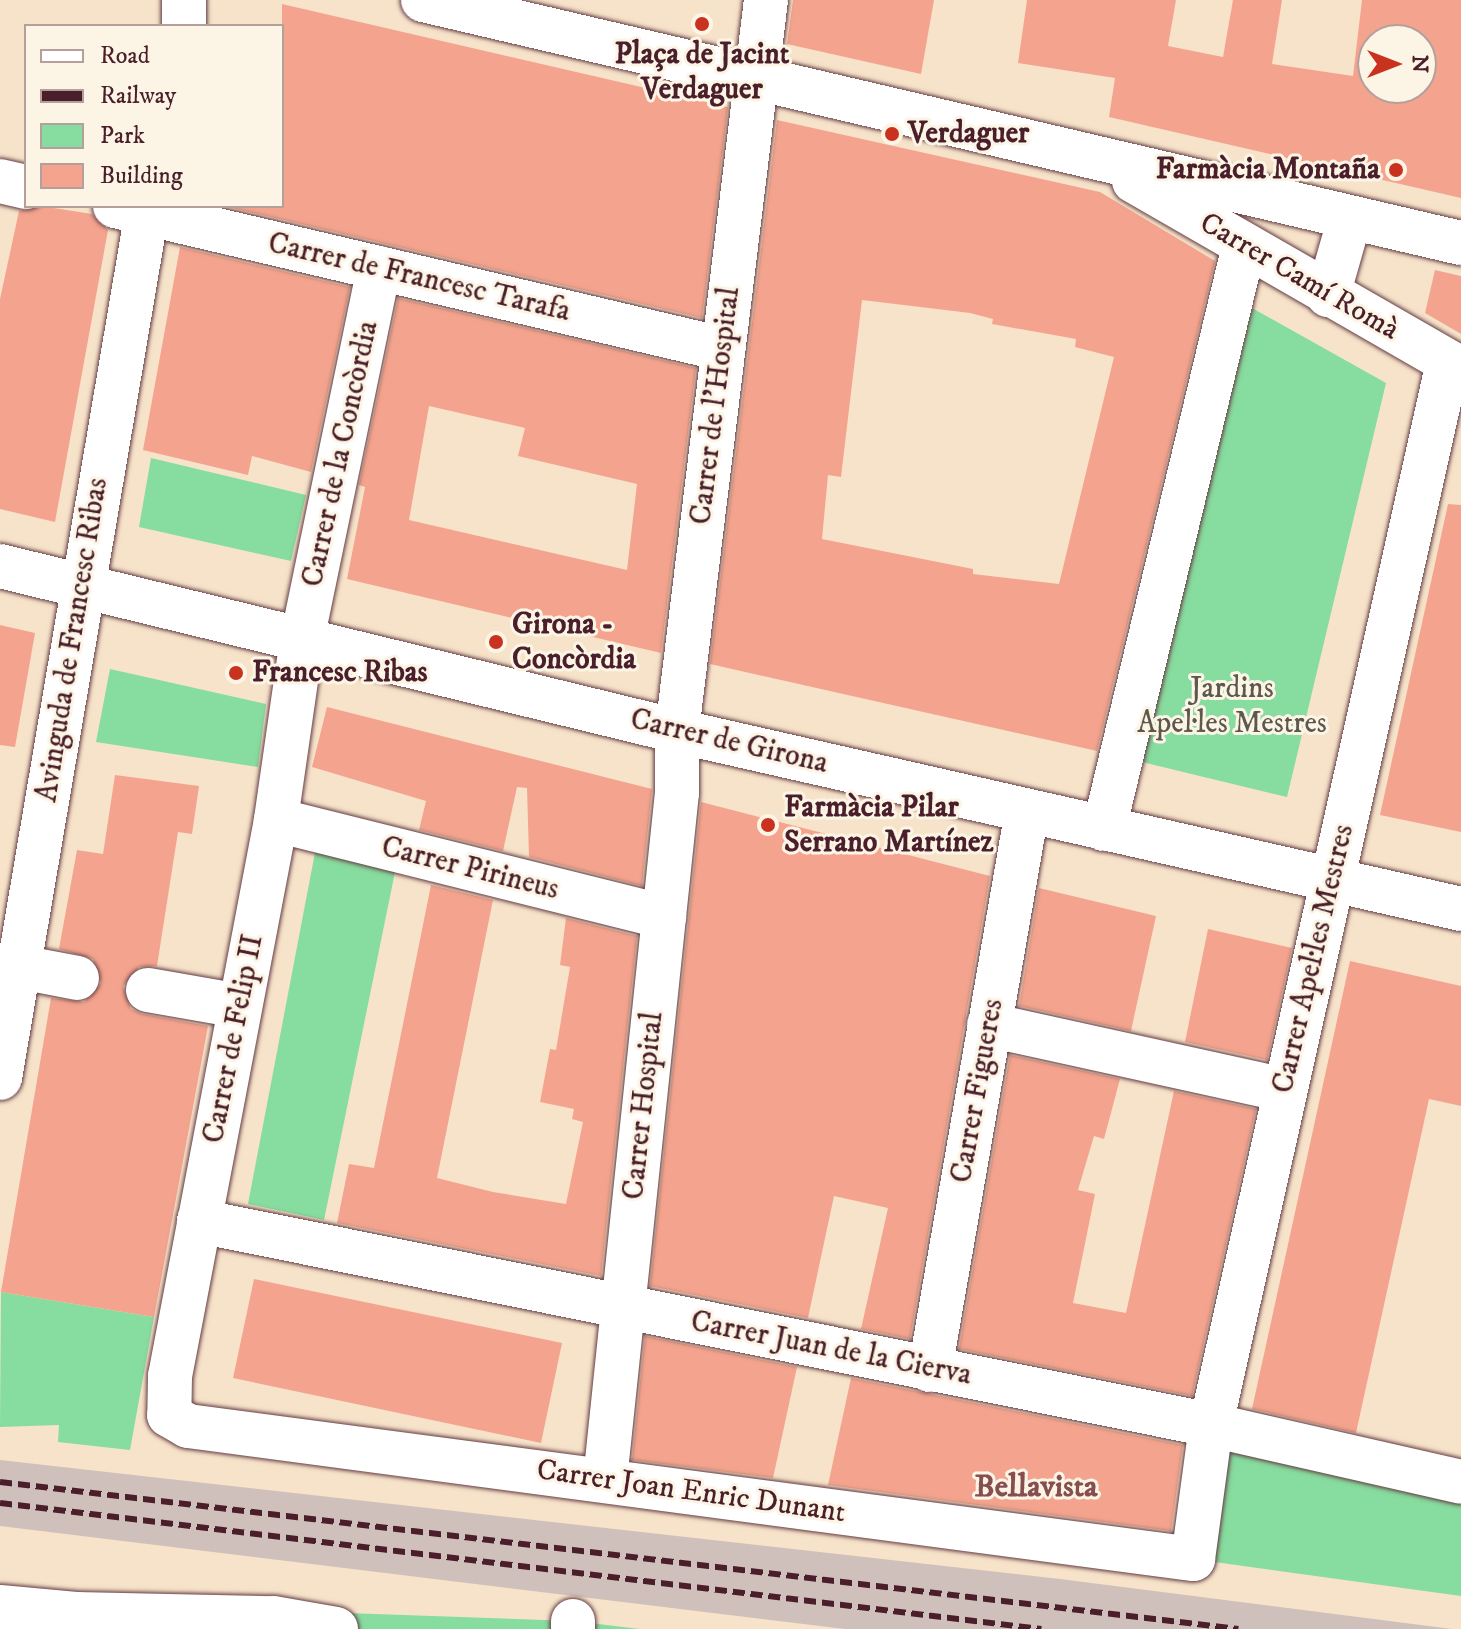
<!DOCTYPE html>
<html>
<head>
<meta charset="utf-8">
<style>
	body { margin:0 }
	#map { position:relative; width:1461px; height:1629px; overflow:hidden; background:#f7e3ca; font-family:"IM FELL DW Pica",serif }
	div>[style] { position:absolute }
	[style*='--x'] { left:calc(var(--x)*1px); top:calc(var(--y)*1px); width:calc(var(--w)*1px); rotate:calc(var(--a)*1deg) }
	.industrial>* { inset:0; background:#d0c0bb }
	.green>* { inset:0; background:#87dc9f }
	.building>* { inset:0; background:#f4a48e }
	.roads { filter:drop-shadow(0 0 2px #643c43) drop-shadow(0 0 2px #643c43) }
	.minor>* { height:44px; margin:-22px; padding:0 22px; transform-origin:22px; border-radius:22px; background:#fff }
	.rail>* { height:6px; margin-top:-3px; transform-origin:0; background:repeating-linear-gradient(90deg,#4a1f2b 0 12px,transparent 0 18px) }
	.dots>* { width:22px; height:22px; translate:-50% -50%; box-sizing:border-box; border:4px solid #fcf5e5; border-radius:50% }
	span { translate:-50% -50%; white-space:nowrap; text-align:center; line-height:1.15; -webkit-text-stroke:6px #fcf5e5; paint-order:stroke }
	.poi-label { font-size:30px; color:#4a1f2b; font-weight:700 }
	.left { translate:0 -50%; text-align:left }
	.right { translate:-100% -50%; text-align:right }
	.street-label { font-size:30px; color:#4a1f2b }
	.park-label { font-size:30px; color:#5c584e }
	.neighbourhood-label { font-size:32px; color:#864e4e; font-weight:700 }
	.legend { position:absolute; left:24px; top:24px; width:260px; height:184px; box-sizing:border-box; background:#fcf5e5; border:2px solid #b59f9b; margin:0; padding:10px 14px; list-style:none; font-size:24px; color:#4a1f2b }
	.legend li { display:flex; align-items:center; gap:16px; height:40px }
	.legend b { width:40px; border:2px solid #b59f9b }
	.north { position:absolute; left:1357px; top:24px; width:80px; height:80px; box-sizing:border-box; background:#fcf5e5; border:2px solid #b59f9b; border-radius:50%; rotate:90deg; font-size:22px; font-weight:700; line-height:32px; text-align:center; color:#4a1f2b }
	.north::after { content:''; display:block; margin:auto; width:28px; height:36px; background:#c8321e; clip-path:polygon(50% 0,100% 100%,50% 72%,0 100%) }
</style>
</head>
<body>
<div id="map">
	<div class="industrial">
		<i style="clip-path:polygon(0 1460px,1060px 1579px,1452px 1629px,845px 1629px,0 1526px)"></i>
	</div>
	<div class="green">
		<i style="clip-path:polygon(1252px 308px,1386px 383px,1287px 797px,1142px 762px)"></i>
		<i style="clip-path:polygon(151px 458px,306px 495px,291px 561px,139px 527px)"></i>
		<i style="clip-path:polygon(110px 669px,266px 704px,258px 767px,96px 742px)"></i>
		<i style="clip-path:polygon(317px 842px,396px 867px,324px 1220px,248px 1204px)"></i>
		<i style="clip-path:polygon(1px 1292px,154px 1317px,130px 1450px,58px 1442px,59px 1425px,0 1427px)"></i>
		<i style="clip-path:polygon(1211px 1425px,1461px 1482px,1461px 1596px,1193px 1559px)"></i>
		<i style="clip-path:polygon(4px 1601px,573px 1621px,640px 1629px,0 1629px)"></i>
	</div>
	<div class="building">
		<i style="clip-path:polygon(793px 0,934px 0,921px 74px,787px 44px)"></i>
		<i style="clip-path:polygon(evenodd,1027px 0,1176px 0,1168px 46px,1223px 57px,1233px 0,1282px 0,1272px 64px,1353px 76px,1362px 0,1461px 0,1461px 198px,1109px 117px,1115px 78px,1018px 63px,1027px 0,1373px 40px,1421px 40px,1421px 88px,1373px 88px,1373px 40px)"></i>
		<i style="clip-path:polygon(282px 4px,728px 107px,702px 318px,224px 206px,282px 206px)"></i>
		<i style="clip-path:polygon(evenodd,777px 120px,1100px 192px,1215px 261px,1097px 751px,710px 664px,777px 120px,862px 300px,970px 313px,993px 319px,992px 324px,1076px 339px,1075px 347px,1114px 357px,1059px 584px,973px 574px,973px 569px,822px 539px,828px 475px,841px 477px,862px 300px)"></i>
		<i style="clip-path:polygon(41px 206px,92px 214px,108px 230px,55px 522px,0 509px,0 299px,19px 211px)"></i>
		<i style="clip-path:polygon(180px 247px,350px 287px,311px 472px,252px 456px,248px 475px,143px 450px)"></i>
		<i style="clip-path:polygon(1435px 270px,1461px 276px,1461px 334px,1425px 313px)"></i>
		<i style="clip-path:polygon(evenodd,398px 298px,696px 368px,661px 653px,347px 579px,365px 487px,359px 485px,398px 298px,429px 406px,525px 428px,518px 456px,637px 484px,627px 570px,409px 520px,429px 406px)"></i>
		<i style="clip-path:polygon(1448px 504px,1461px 505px,1461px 832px,1380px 815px)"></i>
		<i style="clip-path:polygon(0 625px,35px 633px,15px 747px,0 745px)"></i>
		<i style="clip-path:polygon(327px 707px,652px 789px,642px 886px,529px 857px,527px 788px,517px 787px,503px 851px,419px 830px,426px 801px,312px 767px)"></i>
		<i style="clip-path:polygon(115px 775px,199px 786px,192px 834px,178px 832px,157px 966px,139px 967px,123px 986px,131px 1009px,143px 1014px,208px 1026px,154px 1317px,1px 1292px,51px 998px,84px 1002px,101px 983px,93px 959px,59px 949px,77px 850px,103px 854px)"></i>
		<i style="clip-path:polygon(701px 802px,990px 876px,910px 1339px,861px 1329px,888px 1208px,834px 1196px,808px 1318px,650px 1286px)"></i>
		<i style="clip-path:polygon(431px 885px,493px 900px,437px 1178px,493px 1192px,566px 1204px,583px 1122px,572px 1119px,574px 1109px,540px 1102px,550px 1049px,556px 1050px,570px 967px,560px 965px,566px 918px,637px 936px,601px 1276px,337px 1223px,349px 1164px,374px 1168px)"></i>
		<i style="clip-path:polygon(1039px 888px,1156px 916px,1131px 1031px,1019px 1006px)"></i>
		<i style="clip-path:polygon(1208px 929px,1292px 948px,1267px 1060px,1185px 1042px)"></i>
		<i style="clip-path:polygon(1350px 961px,1461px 986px,1461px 1106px,1429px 1099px,1356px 1433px,1252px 1409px)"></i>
		<i style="clip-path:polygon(1010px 1055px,1120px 1079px,1104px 1139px,1094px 1136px,1078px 1190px,1095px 1194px,1073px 1303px,1126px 1313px,1174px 1091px,1256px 1109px,1192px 1396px,959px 1349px)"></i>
		<i style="clip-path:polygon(254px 1279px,562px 1343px,541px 1443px,233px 1378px)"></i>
		<i style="clip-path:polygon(645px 1336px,797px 1367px,773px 1478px,632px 1460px)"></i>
		<i style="clip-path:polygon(851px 1378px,1183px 1445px,1171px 1531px,828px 1485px)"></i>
	</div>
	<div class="roads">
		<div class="minor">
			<i style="--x:423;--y:0;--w:1066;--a:13.18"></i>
			<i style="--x:184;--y:26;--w:26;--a:-90"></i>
			<i style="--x:0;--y:181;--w:27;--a:13"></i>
			<i style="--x:1134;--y:181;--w:377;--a:29.9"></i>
			<i style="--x:115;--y:206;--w:625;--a:13.24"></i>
			<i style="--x:379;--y:268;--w:379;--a:101.7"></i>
			<i style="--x:302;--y:639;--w:183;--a:98.2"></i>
			<i style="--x:276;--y:820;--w:566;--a:100.79"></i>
			<i style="--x:170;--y:1376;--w:39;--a:91"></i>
			<i style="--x:169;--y:1415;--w:22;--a:30"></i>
			<i style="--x:188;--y:1426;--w:1014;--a:7.54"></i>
			<i style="--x:1193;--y:1559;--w:135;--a:-82.3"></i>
			<i style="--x:1211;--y:1425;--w:1089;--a:-77.43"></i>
			<i style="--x:1328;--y:295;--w:80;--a:-74.1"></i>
			<i style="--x:0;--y:566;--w:697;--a:13.7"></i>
			<i style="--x:677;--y:731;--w:804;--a:12.79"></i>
			<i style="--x:276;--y:820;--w:400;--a:14"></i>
			<i style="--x:1104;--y:829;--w:600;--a:-76.5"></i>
			<i style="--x:20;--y:967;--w:58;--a:10.9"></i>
			<i style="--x:148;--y:990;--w:93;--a:9.9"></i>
			<i style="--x:989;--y:1025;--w:303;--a:12.4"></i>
			<i style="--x:0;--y:1078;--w:884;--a:-80.37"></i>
			<i style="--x:199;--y:1221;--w:1032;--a:11.4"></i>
			<i style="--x:1211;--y:1425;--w:256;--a:12.8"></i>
			<i style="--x:930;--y:1370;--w:567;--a:-80.16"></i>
			<i style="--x:605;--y:1480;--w:691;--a:-84.02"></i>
			<i style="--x:677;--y:793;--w:62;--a:-90"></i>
			<i style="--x:677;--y:731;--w:736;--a:-83.06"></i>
			<i style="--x:0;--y:1607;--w:76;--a:5.3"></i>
			<i style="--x:76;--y:1614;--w:197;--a:1.2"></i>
			<i style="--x:273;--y:1618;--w:64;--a:9.9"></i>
			<i style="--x:573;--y:1629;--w:8;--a:-90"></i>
		</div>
	</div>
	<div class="rail">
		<i style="--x:0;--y:1482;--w:1247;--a:6.77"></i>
		<i style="--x:0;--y:1503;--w:1049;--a:6.9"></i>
	</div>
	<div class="dots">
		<i style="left:702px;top:24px;background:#c8321e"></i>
		<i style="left:892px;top:134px;background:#c8321e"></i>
		<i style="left:1396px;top:170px;background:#c8321e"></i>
		<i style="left:496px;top:642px;background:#c8321e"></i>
		<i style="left:236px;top:673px;background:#c8321e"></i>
		<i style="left:768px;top:825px;background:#c8321e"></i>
	</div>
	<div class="poi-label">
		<span style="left:702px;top:72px">Plaça de Jacint<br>Verdaguer</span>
		<span class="left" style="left:908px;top:134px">Verdaguer</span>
		<span class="right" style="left:1380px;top:170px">Farmàcia Montaña</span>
		<span class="left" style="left:512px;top:642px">Girona -<br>Concòrdia</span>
		<span class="left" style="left:252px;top:673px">Francesc Ribas</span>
		<span class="left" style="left:784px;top:825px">Farmàcia Pilar<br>Serrano Martínez</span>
	</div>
	<div class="street-label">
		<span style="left:1299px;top:277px;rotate:30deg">Carrer Camí Romà</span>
		<span style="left:419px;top:278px;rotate:13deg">Carrer de Francesc Tarafa</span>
		<span style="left:716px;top:406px;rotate:-83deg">Carrer de l'Hospital</span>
		<span style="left:341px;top:454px;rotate:-78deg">Carrer de la Concòrdia</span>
		<span style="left:73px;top:640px;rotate:-81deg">Avinguda de Francesc Ribas</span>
		<span style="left:729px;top:742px;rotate:13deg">Carrer de Girona</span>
		<span style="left:470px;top:869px;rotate:14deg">Carrer Pirineus</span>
		<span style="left:1314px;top:959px;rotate:-77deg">Carrer Apel·les Mestres</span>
		<span style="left:234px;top:1039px;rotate:-79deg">Carrer de Felip II</span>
		<span style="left:978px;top:1091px;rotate:-80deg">Carrer Figueres</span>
		<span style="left:644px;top:1106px;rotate:-84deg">Carrer Hospital</span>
		<span style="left:831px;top:1349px;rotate:11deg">Carrer Juan de la Cierva</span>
		<span style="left:691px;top:1492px;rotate:8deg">Carrer Joan Enric Dunant</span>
	</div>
	<div class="park-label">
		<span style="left:1232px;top:706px">Jardins<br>Apel·les Mestres</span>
	</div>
	<div class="neighbourhood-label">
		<span style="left:1036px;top:1487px">Bellavista</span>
	</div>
	<ul class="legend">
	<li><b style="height:10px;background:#fff"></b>Road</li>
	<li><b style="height:10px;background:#4a1f2b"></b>Railway</li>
	<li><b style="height:22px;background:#87dc9f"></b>Park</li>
	<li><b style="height:22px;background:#f4a48e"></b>Building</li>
	</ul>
	<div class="north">N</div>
</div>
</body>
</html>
